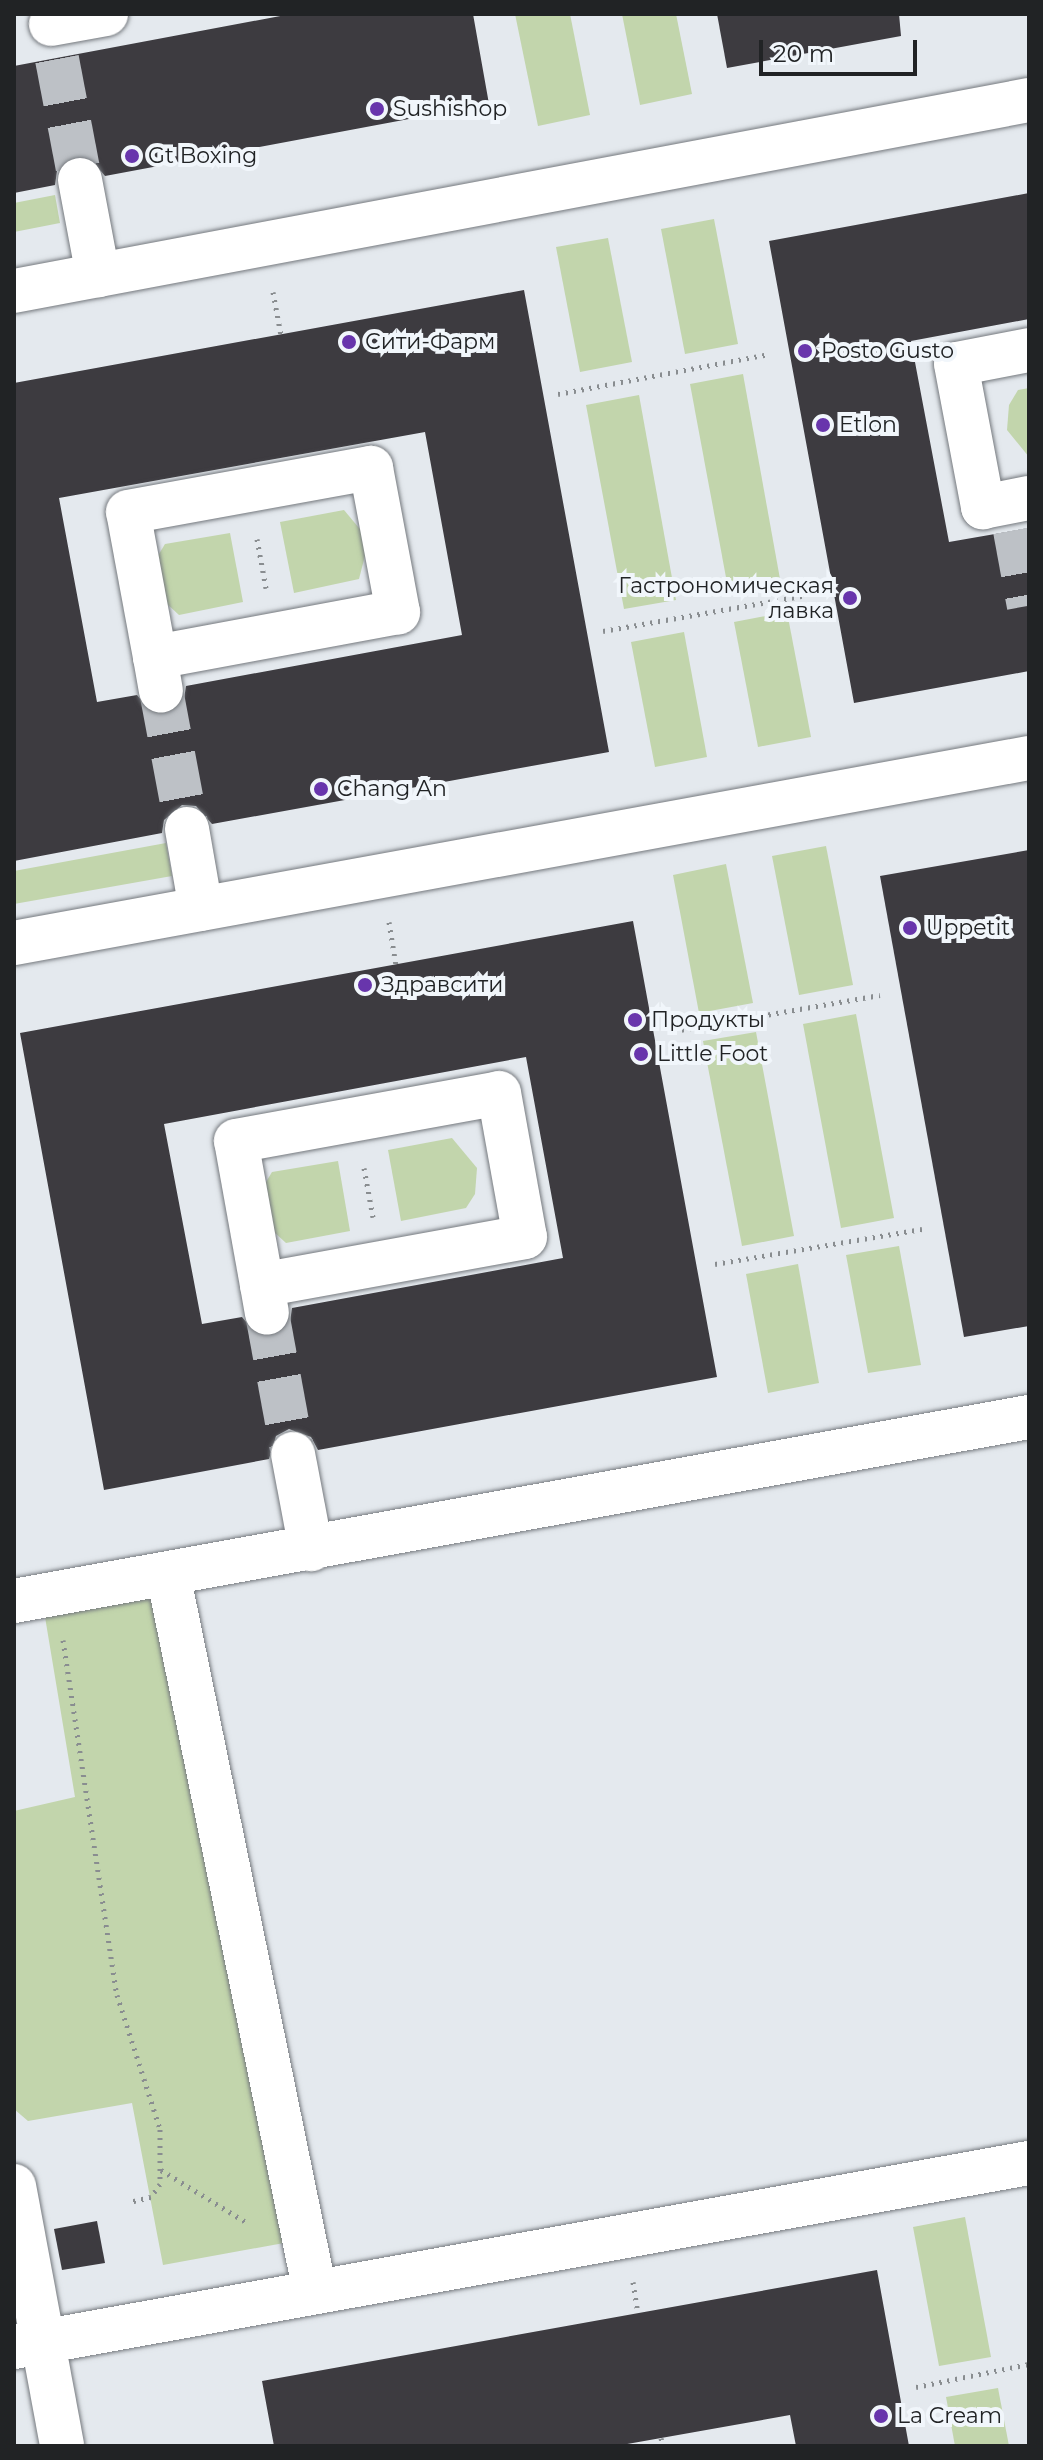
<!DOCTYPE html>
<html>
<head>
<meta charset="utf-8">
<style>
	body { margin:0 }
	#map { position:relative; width:1043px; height:2460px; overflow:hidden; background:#e4e9ee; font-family:Montserrat,sans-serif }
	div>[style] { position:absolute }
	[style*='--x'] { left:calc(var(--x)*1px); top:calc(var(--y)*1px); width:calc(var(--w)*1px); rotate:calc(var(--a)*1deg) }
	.green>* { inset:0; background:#c2d5ac }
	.building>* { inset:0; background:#3d3b40 }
	.minor-tunnel>* { height:44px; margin-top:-22px; transform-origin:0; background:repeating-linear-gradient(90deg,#bdc1c6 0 44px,transparent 0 66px) }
	.path>* { height:5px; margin-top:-2.5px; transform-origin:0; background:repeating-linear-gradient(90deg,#898d90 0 2px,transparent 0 8px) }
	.roads { filter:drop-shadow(0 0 2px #75797e) drop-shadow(0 0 2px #75797e) }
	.minor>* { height:44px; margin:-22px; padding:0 22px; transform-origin:22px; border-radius:22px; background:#fff }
	.dots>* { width:22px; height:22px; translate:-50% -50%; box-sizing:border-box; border:4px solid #f1f6fb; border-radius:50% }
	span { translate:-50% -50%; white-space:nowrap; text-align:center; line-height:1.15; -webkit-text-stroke:8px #f1f6fb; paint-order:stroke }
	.poi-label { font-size:22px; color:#212325 }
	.left { translate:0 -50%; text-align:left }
	.right { translate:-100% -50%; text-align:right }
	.frame { position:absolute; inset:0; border:16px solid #212325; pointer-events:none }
	.scale { position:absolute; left:759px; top:40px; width:158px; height:36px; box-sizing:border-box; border:4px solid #212325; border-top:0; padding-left:10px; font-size:24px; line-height:28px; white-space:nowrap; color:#212325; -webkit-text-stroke:6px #f1f6fb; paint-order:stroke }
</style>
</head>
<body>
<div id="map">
	<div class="green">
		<i style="clip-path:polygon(515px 14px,570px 14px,590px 115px,538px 126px)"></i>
		<i style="clip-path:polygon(622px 14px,676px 14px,692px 94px,640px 105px)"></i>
		<i style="clip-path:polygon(55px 195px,60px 223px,14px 232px,14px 203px)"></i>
		<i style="clip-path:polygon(714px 219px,738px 344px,685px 354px,661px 229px)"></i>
		<i style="clip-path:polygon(608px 238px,632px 362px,580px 372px,556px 247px)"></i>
		<i style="clip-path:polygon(743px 374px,780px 579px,728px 588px,690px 384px)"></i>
		<i style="clip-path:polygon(1029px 388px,1029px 457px,1007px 430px,1009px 405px,1018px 390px)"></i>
		<i style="clip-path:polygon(639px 395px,676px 600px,624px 609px,586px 405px)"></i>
		<i style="clip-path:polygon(344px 510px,369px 540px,359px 579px,294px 593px,280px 522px)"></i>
		<i style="clip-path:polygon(230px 533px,243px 602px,179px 615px,166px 603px,156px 559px,165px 544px)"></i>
		<i style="clip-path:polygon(787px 612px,811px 737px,758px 747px,734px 622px)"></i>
		<i style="clip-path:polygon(684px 632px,707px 757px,655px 767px,631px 642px)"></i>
		<i style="clip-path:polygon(166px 843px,172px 876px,14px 904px,14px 871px)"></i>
		<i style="clip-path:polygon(826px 846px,853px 985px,799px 995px,772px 856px)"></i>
		<i style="clip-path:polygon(726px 864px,753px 1003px,699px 1013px,673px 875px)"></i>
		<i style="clip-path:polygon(856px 1014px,894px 1218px,841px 1228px,803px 1024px)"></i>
		<i style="clip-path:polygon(756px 1032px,794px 1236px,742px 1246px,703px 1041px)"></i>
		<i style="clip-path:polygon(452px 1138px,477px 1168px,475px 1194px,466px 1208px,401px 1221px,388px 1150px)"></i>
		<i style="clip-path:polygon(338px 1161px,350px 1231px,286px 1243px,274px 1232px,263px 1187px,272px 1172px)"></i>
		<i style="clip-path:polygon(899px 1246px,921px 1365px,868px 1373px,846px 1255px)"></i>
		<i style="clip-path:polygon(798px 1264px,819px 1383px,768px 1393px,746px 1274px)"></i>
		<i style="clip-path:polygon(150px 1593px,284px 2243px,163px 2265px,132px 2103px,28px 2121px,14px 2109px,14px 1811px,75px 1797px,45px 1617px)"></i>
		<i style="clip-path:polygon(965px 2217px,991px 2357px,939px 2366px,913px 2227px)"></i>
		<i style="clip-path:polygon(998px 2388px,1009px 2446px,955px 2446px,946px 2397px)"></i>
	</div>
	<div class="building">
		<i style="clip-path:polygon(291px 14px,473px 14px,489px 104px,105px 176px,89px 157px,75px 156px,57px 171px,55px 185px,14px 193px,14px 66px)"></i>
		<i style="clip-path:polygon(717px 14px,899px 14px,901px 36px,727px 68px)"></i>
		<i style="clip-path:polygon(1029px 193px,1029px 319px,911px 341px,949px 542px,1029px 528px,1029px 671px,854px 703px,769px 241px)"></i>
		<i style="clip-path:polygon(evenodd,524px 290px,609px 752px,212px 824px,196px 806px,182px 805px,164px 820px,162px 833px,14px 861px,14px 383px,524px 290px,425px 432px,462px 635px,186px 686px,184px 699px,166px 714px,152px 713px,137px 695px,97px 702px,59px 498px,425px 432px)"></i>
		<i style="clip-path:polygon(1029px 850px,1029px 1326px,964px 1337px,880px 876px)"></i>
		<i style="clip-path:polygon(evenodd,633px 921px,717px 1377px,318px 1450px,311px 1437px,289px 1429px,276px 1436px,269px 1459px,104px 1490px,20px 1033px,633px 921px,526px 1057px,563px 1258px,292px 1308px,290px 1322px,272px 1337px,258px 1336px,242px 1317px,202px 1324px,164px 1124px,526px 1057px)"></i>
		<i style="clip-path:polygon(97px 2221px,105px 2263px,62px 2270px,54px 2229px)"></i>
		<i style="clip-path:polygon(877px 2270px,909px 2446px,796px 2446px,790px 2415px,616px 2446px,274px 2446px,262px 2381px)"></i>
	</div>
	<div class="minor-tunnel">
		<i style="--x:57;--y:59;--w:123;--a:79.2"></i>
		<i style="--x:1015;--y:530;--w:77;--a:79.6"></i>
		<i style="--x:161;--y:690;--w:141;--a:79.4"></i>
		<i style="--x:267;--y:1313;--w:143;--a:79.6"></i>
	</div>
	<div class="path">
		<i style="--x:273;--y:292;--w:44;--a:79.5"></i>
		<i style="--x:558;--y:394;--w:211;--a:-10.7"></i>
		<i style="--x:257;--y:539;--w:50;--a:79.6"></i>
		<i style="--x:603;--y:631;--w:207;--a:-10"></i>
		<i style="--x:389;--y:922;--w:44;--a:80.8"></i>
		<i style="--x:674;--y:1031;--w:209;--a:-9.9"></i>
		<i style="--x:364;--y:1168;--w:50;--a:79.6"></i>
		<i style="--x:715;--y:1264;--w:210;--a:-9.6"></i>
		<i style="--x:63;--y:1640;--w:359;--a:81.4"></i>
		<i style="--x:117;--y:1995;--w:141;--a:72.2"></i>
		<i style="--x:160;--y:2129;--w:55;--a:90"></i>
		<i style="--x:160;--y:2184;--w:16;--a:125"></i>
		<i style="--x:151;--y:2197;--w:22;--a:167"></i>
		<i style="--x:161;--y:2170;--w:103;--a:31.5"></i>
		<i style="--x:633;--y:2282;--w:31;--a:81"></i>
		<i style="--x:916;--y:2387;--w:115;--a:-11.5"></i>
		<i style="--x:661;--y:2438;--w:8;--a:76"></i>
	</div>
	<div class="roads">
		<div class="minor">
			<i style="--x:51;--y:24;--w:56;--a:-10.3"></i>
			<i style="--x:80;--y:180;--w:97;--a:79.3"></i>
			<i style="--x:14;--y:291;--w:1033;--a:-10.66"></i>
			<i style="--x:1029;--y:350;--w:74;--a:169.1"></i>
			<i style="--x:956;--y:364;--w:146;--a:79.3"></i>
			<i style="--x:983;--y:507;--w:47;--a:-11.1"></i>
			<i style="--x:155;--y:657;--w:147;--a:-100.5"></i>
			<i style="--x:128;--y:512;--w:247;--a:-10.3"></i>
			<i style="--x:371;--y:468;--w:147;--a:79.4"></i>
			<i style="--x:398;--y:612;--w:247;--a:169.5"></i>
			<i style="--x:155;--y:657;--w:34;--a:80"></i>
			<i style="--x:187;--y:829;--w:81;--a:80.1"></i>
			<i style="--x:14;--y:943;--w:1032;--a:-10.33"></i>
			<i style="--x:262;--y:1285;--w:146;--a:-100.2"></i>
			<i style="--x:236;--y:1141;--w:267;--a:-10.3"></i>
			<i style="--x:499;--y:1093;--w:146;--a:79.8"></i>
			<i style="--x:525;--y:1237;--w:267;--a:169.7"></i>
			<i style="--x:262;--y:1285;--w:28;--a:80"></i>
			<i style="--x:293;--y:1454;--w:97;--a:79.3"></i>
			<i style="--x:168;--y:1574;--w:733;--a:78.43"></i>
			<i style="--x:14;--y:1601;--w:1032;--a:-10.28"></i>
			<i style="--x:14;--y:2186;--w:264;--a:79.5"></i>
			<i style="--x:14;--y:2347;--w:1032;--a:-10.28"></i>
		</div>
	</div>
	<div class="dots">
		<i style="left:377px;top:109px;background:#6835ac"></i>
		<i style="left:132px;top:156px;background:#6835ac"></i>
		<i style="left:349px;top:342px;background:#6835ac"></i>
		<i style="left:805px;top:351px;background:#6835ac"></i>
		<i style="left:823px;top:425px;background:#6835ac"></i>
		<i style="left:850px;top:598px;background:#6835ac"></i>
		<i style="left:321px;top:789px;background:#6835ac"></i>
		<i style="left:910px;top:928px;background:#6835ac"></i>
		<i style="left:365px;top:985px;background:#6835ac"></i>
		<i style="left:635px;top:1020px;background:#6835ac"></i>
		<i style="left:641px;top:1054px;background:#6835ac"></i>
		<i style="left:881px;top:2416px;background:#6835ac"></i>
	</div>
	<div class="poi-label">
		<span class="left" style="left:393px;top:109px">Sushishop</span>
		<span class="left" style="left:148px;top:156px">Gt Boxing</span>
		<span class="left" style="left:365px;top:342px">Сити-Фарм</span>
		<span class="left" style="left:821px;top:351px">Posto Gusto</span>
		<span class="left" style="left:839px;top:425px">Etlon</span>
		<span class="right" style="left:834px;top:598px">Гастрономическая<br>лавка</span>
		<span class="left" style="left:337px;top:789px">Chang An</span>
		<span class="left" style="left:926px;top:928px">Uppetit</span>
		<span class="left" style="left:381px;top:985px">Здравсити</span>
		<span class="left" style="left:651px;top:1020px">Продукты</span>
		<span class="left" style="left:657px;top:1054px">Little Foot</span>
		<span class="left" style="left:897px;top:2416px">La Cream</span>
	</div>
	<div class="frame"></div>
	<div class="scale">20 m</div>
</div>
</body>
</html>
